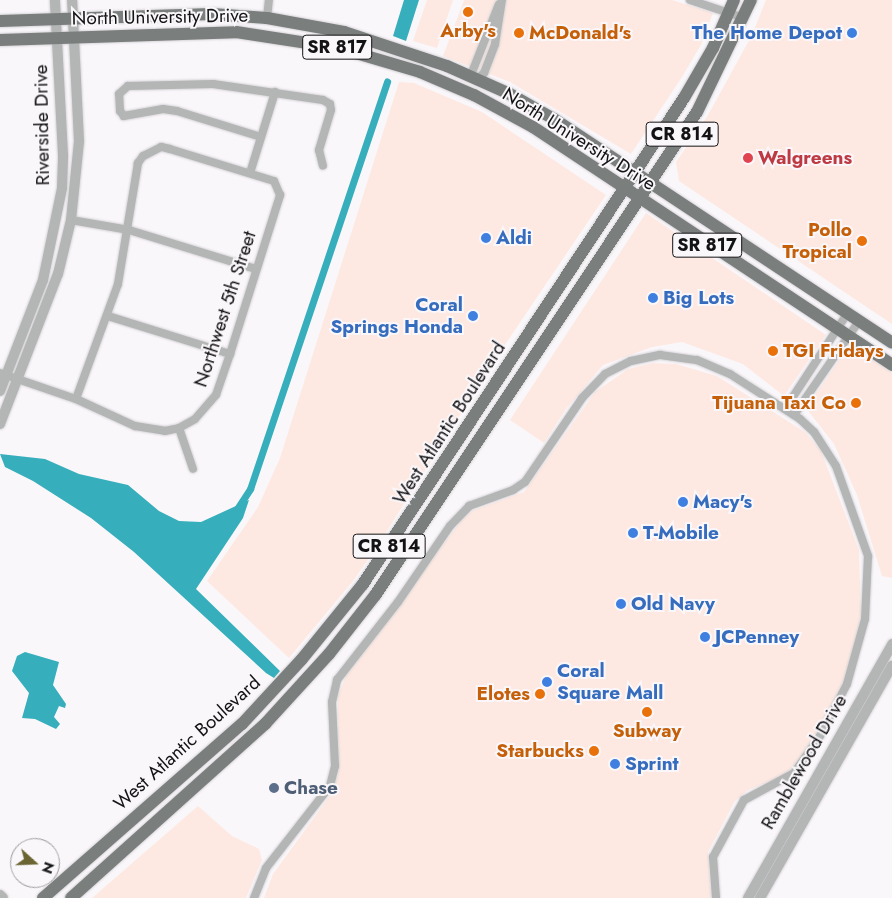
<!DOCTYPE html>
<html>
<head>
<meta charset="utf-8">
<style>
	body { margin:0 }
	#map { position:relative; width:892px; height:898px; overflow:hidden; background:#faf7fb; font-family:Jost,sans-serif }
	div>[style] { position:absolute }
	[style*='--x'] { left:calc(var(--x)*1px); top:calc(var(--y)*1px); width:calc(var(--w)*1px); rotate:calc(var(--a)*1deg) }
	.commercial>* { inset:0; background:#fde9e1 }
	.water>* { inset:0; background:#37aebb }
	.canal>* { height:7px; margin:-3.5px; padding:0 3.5px; transform-origin:3.5px; border-radius:3.5px; background:#37aebb }
	.roads { filter:drop-shadow(0 0 1px #d5d2d6) drop-shadow(0 0 1px #d5d2d6) }
	.minor>* { height:8px; margin:-4px; padding:0 4px; transform-origin:4px; border-radius:4px; background:#b3b6b5 }
	.tertiary>* { height:10px; margin:-5px; padding:0 5px; transform-origin:5px; border-radius:5px; background:#b3b6b5 }
	.primary>* { height:12px; margin:-6px; padding:0 6px; transform-origin:6px; border-radius:6px; background:#7a7e7d }
	.dots>* { width:14px; height:14px; translate:-50% -50%; box-sizing:border-box; border:2px solid #faf7fb; border-radius:50% }
	span { translate:-50% -50%; white-space:nowrap; text-align:center; line-height:1.15; -webkit-text-stroke:4px #faf7fb; paint-order:stroke }
	.shield-label span { padding:1px 4px; background:#faf7fb; border:1px solid; border-radius:4px; -webkit-text-stroke-width:0 }
	.shield-label { font-size:18px; color:#131214; font-weight:700 }
	.street-label { font-size:19px; color:#131214 }
	.food-label { font-size:19px; color:#c56008; font-weight:700 }
	.left { translate:0 -50%; text-align:left }
	.right { translate:-100% -50%; text-align:right }
	.shop-label { font-size:19px; color:#366cbe; font-weight:700 }
	.health-label { font-size:19px; color:#be3a42; font-weight:700 }
	.service-label { font-size:19px; color:#4e5e75; font-weight:700 }
	.north { position:absolute; left:10px; top:838px; width:50px; height:50px; box-sizing:border-box; background:#faf7fb; border:1px solid #9e9b9f; border-radius:50%; rotate:110deg; font-size:14px; font-weight:700; line-height:20px; text-align:center; color:#131214 }
	.north::after { content:''; display:block; margin:auto; width:18px; height:22px; background:#6a6532; clip-path:polygon(50% 0,100% 100%,50% 72%,0 100%) }
</style>
</head>
<body>
<div id="map">
	<div class="commercial">
		<i style="clip-path:polygon(427px 0,453px 0,437px 48px,413px 41px)"></i>
		<i style="clip-path:polygon(464px 0,672px 0,713px 13px,701px 45px,682px 77px,631px 154px,510px 82px,443px 56px)"></i>
		<i style="clip-path:polygon(766px 0,892px 0,892px 324px,679px 181px,676px 162px,708px 115px,752px 35px)"></i>
		<i style="clip-path:polygon(399px 82px,414px 83px,482px 112px,606px 195px,492px 364px,377px 547px,353px 581px,289px 658px,207px 581px,258px 507px,280px 458px)"></i>
		<i style="clip-path:polygon(646px 213px,826px 335px,784px 396px,743px 364px,682px 342px,652px 347px,603px 365px,566px 409px,544px 443px,510px 420px)"></i>
		<i style="clip-path:polygon(845px 352px,865px 355px,892px 373px,892px 578px,882px 576px,857px 495px,834px 444px,806px 408px)"></i>
		<i style="clip-path:polygon(653px 363px,676px 364px,717px 376px,805px 432px,821px 451px,859px 550px,861px 615px,848px 671px,821px 728px,798px 763px,783px 776px,748px 790px,735px 801px,708px 852px,711px 898px,264px 898px,273px 874px,329px 797px,338px 776px,338px 696px,346px 676px,460px 522px,472px 511px,524px 492px,595px 392px,628px 369px)"></i>
		<i style="clip-path:polygon(198px 806px,232px 836px,259px 849px,262px 860px,246px 898px,92px 898px)"></i>
	</div>
	<div class="water">
		<i style="clip-path:polygon(404px 0,419px 0,406px 41px,393px 36px)"></i>
		<i style="clip-path:polygon(0 454px,45px 459px,79px 474px,128px 485px,159px 511px,179px 521px,201px 522px,249px 500px,243px 518px,196px 589px,280px 671px,274px 678px,266px 673px,134px 552px,91px 518px,33px 481px,5px 467px)"></i>
		<i style="clip-path:polygon(25px 652px,59px 662px,53px 685px,66px 704px,65px 708px,59px 706px,54px 717px,60px 724px,56px 729px,35px 719px,22px 718px,29px 693px,12px 671px,17px 656px)"></i>
	</div>
	<div class="canal">
		<i style="--x:237;--y:509;--w:24;--a:-57"></i>
		<i style="--x:250;--y:489;--w:430;--a:-71.4"></i>
	</div>
	<div class="roads">
		<div class="minor">
			<i style="--x:690;--y:0;--w:57;--a:18.4"></i>
			<i style="--x:267;--y:18;--w:18;--a:-84"></i>
			<i style="--x:471;--y:75;--w:76;--a:-68.5"></i>
			<i style="--x:478;--y:78;--w:8;--a:-40"></i>
			<i style="--x:484;--y:73;--w:31;--a:-69"></i>
			<i style="--x:495;--y:44;--w:45;--a:-81"></i>
			<i style="--x:261;--y:137;--w:88;--a:-162.8"></i>
			<i style="--x:177;--y:111;--w:14;--a:-172"></i>
			<i style="--x:163;--y:109;--w:40;--a:170"></i>
			<i style="--x:124;--y:116;--w:6;--a:-129"></i>
			<i style="--x:120;--y:111;--w:17;--a:-93"></i>
			<i style="--x:119;--y:94;--w:12;--a:-42"></i>
			<i style="--x:128;--y:86;--w:85;--a:-1.3"></i>
			<i style="--x:213;--y:84;--w:111;--a:8.3"></i>
			<i style="--x:323;--y:100;--w:8;--a:30"></i>
			<i style="--x:330;--y:104;--w:6;--a:81"></i>
			<i style="--x:331;--y:110;--w:42;--a:106.7"></i>
			<i style="--x:319;--y:150;--w:16;--a:76"></i>
			<i style="--x:250;--y:173;--w:85;--a:-72.8"></i>
			<i style="--x:71;--y:220;--w:59;--a:9.8"></i>
			<i style="--x:129;--y:230;--w:133;--a:17.1"></i>
			<i style="--x:108;--y:316;--w:128;--a:17.3"></i>
			<i style="--x:0;--y:373;--w:80;--a:18.9"></i>
			<i style="--x:76;--y:399;--w:65;--a:24.6"></i>
			<i style="--x:135;--y:426;--w:30;--a:9"></i>
			<i style="--x:165;--y:431;--w:14;--a:-12"></i>
			<i style="--x:179;--y:428;--w:18;--a:-29"></i>
			<i style="--x:195;--y:419;--w:32;--a:-49"></i>
			<i style="--x:216;--y:395;--w:43;--a:-71.1"></i>
			<i style="--x:230;--y:354;--w:167;--a:-72.5"></i>
			<i style="--x:280;--y:195;--w:15;--a:-113"></i>
			<i style="--x:274;--y:181;--w:109;--a:-162.9"></i>
			<i style="--x:170;--y:149;--w:9;--a:-167"></i>
			<i style="--x:161;--y:147;--w:20;--a:153"></i>
			<i style="--x:143;--y:156;--w:9;--a:126"></i>
			<i style="--x:138;--y:163;--w:123;--a:99.4"></i>
			<i style="--x:118;--y:284;--w:122;--a:110.1"></i>
			<i style="--x:785;--y:409;--w:113;--a:-56.9"></i>
			<i style="--x:794;--y:415;--w:114;--a:-55.3"></i>
			<i style="--x:179;--y:428;--w:43;--a:71.1"></i>
			<i style="--x:254;--y:898;--w:32;--a:-68"></i>
			<i style="--x:266;--y:868;--w:104;--a:-52"></i>
			<i style="--x:330;--y:786;--w:21;--a:-76"></i>
			<i style="--x:335;--y:766;--w:64;--a:-92.7"></i>
			<i style="--x:332;--y:702;--w:23;--a:-77"></i>
			<i style="--x:337;--y:680;--w:99;--a:-52"></i>
			<i style="--x:398;--y:602;--w:92;--a:-55.6"></i>
			<i style="--x:450;--y:526;--w:28;--a:-46"></i>
			<i style="--x:469;--y:506;--w:47;--a:-20"></i>
			<i style="--x:513;--y:490;--w:14;--a:-34"></i>
			<i style="--x:525;--y:482;--w:102;--a:-55.8"></i>
			<i style="--x:582;--y:398;--w:33;--a:-46"></i>
			<i style="--x:605;--y:374;--w:29;--a:-27"></i>
			<i style="--x:631;--y:361;--w:30;--a:-12"></i>
			<i style="--x:660;--y:355;--w:37;--a:8"></i>
			<i style="--x:697;--y:360;--w:36;--a:23"></i>
			<i style="--x:730;--y:374;--w:83;--a:32.7"></i>
			<i style="--x:800;--y:419;--w:19;--a:43"></i>
			<i style="--x:814;--y:432;--w:40;--a:57.1"></i>
			<i style="--x:836;--y:466;--w:96;--a:70.4"></i>
			<i style="--x:868;--y:556;--w:63;--a:92.7"></i>
			<i style="--x:865;--y:619;--w:67;--a:105.5"></i>
			<i style="--x:847;--y:684;--w:59;--a:117.4"></i>
			<i style="--x:820;--y:736;--w:45;--a:125.1"></i>
			<i style="--x:794;--y:773;--w:57;--a:151.6"></i>
			<i style="--x:744;--y:800;--w:65;--a:118.5"></i>
			<i style="--x:713;--y:857;--w:41;--a:85.8"></i>
		</div>
		<div class="tertiary">
			<i style="--x:0;--y:391;--w:119;--a:-68.8"></i>
			<i style="--x:43;--y:280;--w:94;--a:-78.3"></i>
			<i style="--x:62;--y:188;--w:33;--a:-88"></i>
			<i style="--x:63;--y:155;--w:155;--a:-93"></i>
			<i style="--x:0;--y:424;--w:161;--a:-68.9"></i>
			<i style="--x:58;--y:274;--w:56;--a:-76.5"></i>
			<i style="--x:71;--y:220;--w:79;--a:-84.2"></i>
			<i style="--x:79;--y:141;--w:141;--a:-92.8"></i>
			<i style="--x:0;--y:895;--w:4;--a:45"></i>
			<i style="--x:748;--y:898;--w:292;--a:-60.4"></i>
			<i style="--x:760;--y:898;--w:267;--a:-60.4"></i>
		</div>
		<div class="primary">
			<i style="--x:0;--y:21;--w:212;--a:-1.9"></i>
			<i style="--x:212;--y:14;--w:55;--a:4.2"></i>
			<i style="--x:267;--y:18;--w:78;--a:10.3"></i>
			<i style="--x:344;--y:32;--w:108;--a:18.3"></i>
			<i style="--x:447;--y:66;--w:67;--a:23.9"></i>
			<i style="--x:508;--y:93;--w:53;--a:29.5"></i>
			<i style="--x:554;--y:119;--w:405;--a:33.5"></i>
			<i style="--x:0;--y:40;--w:236;--a:-1.9"></i>
			<i style="--x:236;--y:32;--w:104;--a:8.8"></i>
			<i style="--x:339;--y:48;--w:84;--a:16.5"></i>
			<i style="--x:420;--y:72;--w:59;--a:23.1"></i>
			<i style="--x:474;--y:95;--w:67;--a:28.5"></i>
			<i style="--x:533;--y:127;--w:431;--a:33.5"></i>
			<i style="--x:43;--y:898;--w:264;--a:-41.2"></i>
			<i style="--x:242;--y:724;--w:88;--a:-47.3"></i>
			<i style="--x:302;--y:659;--w:97;--a:-50.9"></i>
			<i style="--x:363;--y:584;--w:582;--a:-56.56"></i>
			<i style="--x:684;--y:98;--w:58;--a:-59.9"></i>
			<i style="--x:713;--y:48;--w:52;--a:-66.4"></i>
			<i style="--x:71;--y:898;--w:261;--a:-41.9"></i>
			<i style="--x:265;--y:724;--w:95;--a:-47.6"></i>
			<i style="--x:329;--y:654;--w:76;--a:-51.9"></i>
			<i style="--x:376;--y:594;--w:579;--a:-56.34"></i>
			<i style="--x:697;--y:112;--w:124;--a:-64.3"></i>
		</div>
	</div>
	<div class="dots">
		<i style="left:468px;top:12px;background:#e8710a"></i>
		<i style="left:519px;top:33px;background:#e8710a"></i>
		<i style="left:852px;top:33px;background:#3f7fe0"></i>
		<i style="left:748px;top:158px;background:#e0444e"></i>
		<i style="left:486px;top:238px;background:#3f7fe0"></i>
		<i style="left:862px;top:241px;background:#e8710a"></i>
		<i style="left:653px;top:298px;background:#3f7fe0"></i>
		<i style="left:473px;top:316px;background:#3f7fe0"></i>
		<i style="left:773px;top:351px;background:#e8710a"></i>
		<i style="left:856px;top:403px;background:#e8710a"></i>
		<i style="left:683px;top:502px;background:#3f7fe0"></i>
		<i style="left:633px;top:533px;background:#3f7fe0"></i>
		<i style="left:621px;top:604px;background:#3f7fe0"></i>
		<i style="left:705px;top:637px;background:#3f7fe0"></i>
		<i style="left:547px;top:682px;background:#3f7fe0"></i>
		<i style="left:540px;top:694px;background:#e8710a"></i>
		<i style="left:647px;top:712px;background:#e8710a"></i>
		<i style="left:594px;top:751px;background:#e8710a"></i>
		<i style="left:615px;top:764px;background:#3f7fe0"></i>
		<i style="left:274px;top:788px;background:#5c6f8a"></i>
	</div>
	<div class="shield-label">
		<span style="left:337px;top:47px">SR 817</span>
		<span style="left:682px;top:134px">CR 814</span>
		<span style="left:707px;top:245px">SR 817</span>
		<span style="left:389px;top:546px">CR 814</span>
	</div>
	<div class="street-label">
		<span style="left:160px;top:17px;rotate:-1deg">North University Drive</span>
		<span style="left:42px;top:125px;rotate:-91deg">Riverside Drive</span>
		<span style="left:579px;top:139px;rotate:32deg">North University Drive</span>
		<span style="left:225px;top:309px;rotate:-72deg">Northwest 5th Street</span>
		<span style="left:449px;top:423px;rotate:-57deg">West Atlantic Boulevard</span>
		<span style="left:187px;top:743px;rotate:-42deg">West Atlantic Boulevard</span>
		<span style="left:804px;top:762px;rotate:-60deg">Ramblewood Drive</span>
	</div>
	<div class="food-label">
		<span style="left:468px;top:31px">Arby's</span>
		<span class="left" style="left:529px;top:33px">McDonald's</span>
		<span class="right" style="left:852px;top:241px">Pollo<br>Tropical</span>
		<span class="left" style="left:783px;top:351px">TGI Fridays</span>
		<span class="right" style="left:846px;top:403px">Tijuana Taxi Co</span>
		<span class="right" style="left:530px;top:694px">Elotes</span>
		<span style="left:647px;top:731px">Subway</span>
		<span class="right" style="left:584px;top:751px">Starbucks</span>
	</div>
	<div class="shop-label">
		<span class="right" style="left:842px;top:33px">The Home Depot</span>
		<span class="left" style="left:496px;top:238px">Aldi</span>
		<span class="left" style="left:663px;top:298px">Big Lots</span>
		<span class="right" style="left:463px;top:316px">Coral<br>Springs Honda</span>
		<span class="left" style="left:693px;top:502px">Macy's</span>
		<span class="left" style="left:643px;top:533px">T-Mobile</span>
		<span class="left" style="left:631px;top:604px">Old Navy</span>
		<span class="left" style="left:715px;top:637px">JCPenney</span>
		<span class="left" style="left:557px;top:682px">Coral<br>Square Mall</span>
		<span class="left" style="left:625px;top:764px">Sprint</span>
	</div>
	<div class="health-label">
		<span class="left" style="left:758px;top:158px">Walgreens</span>
	</div>
	<div class="service-label">
		<span class="left" style="left:284px;top:788px">Chase</span>
	</div>
	<div class="north">N</div>
</div>
</body>
</html>
